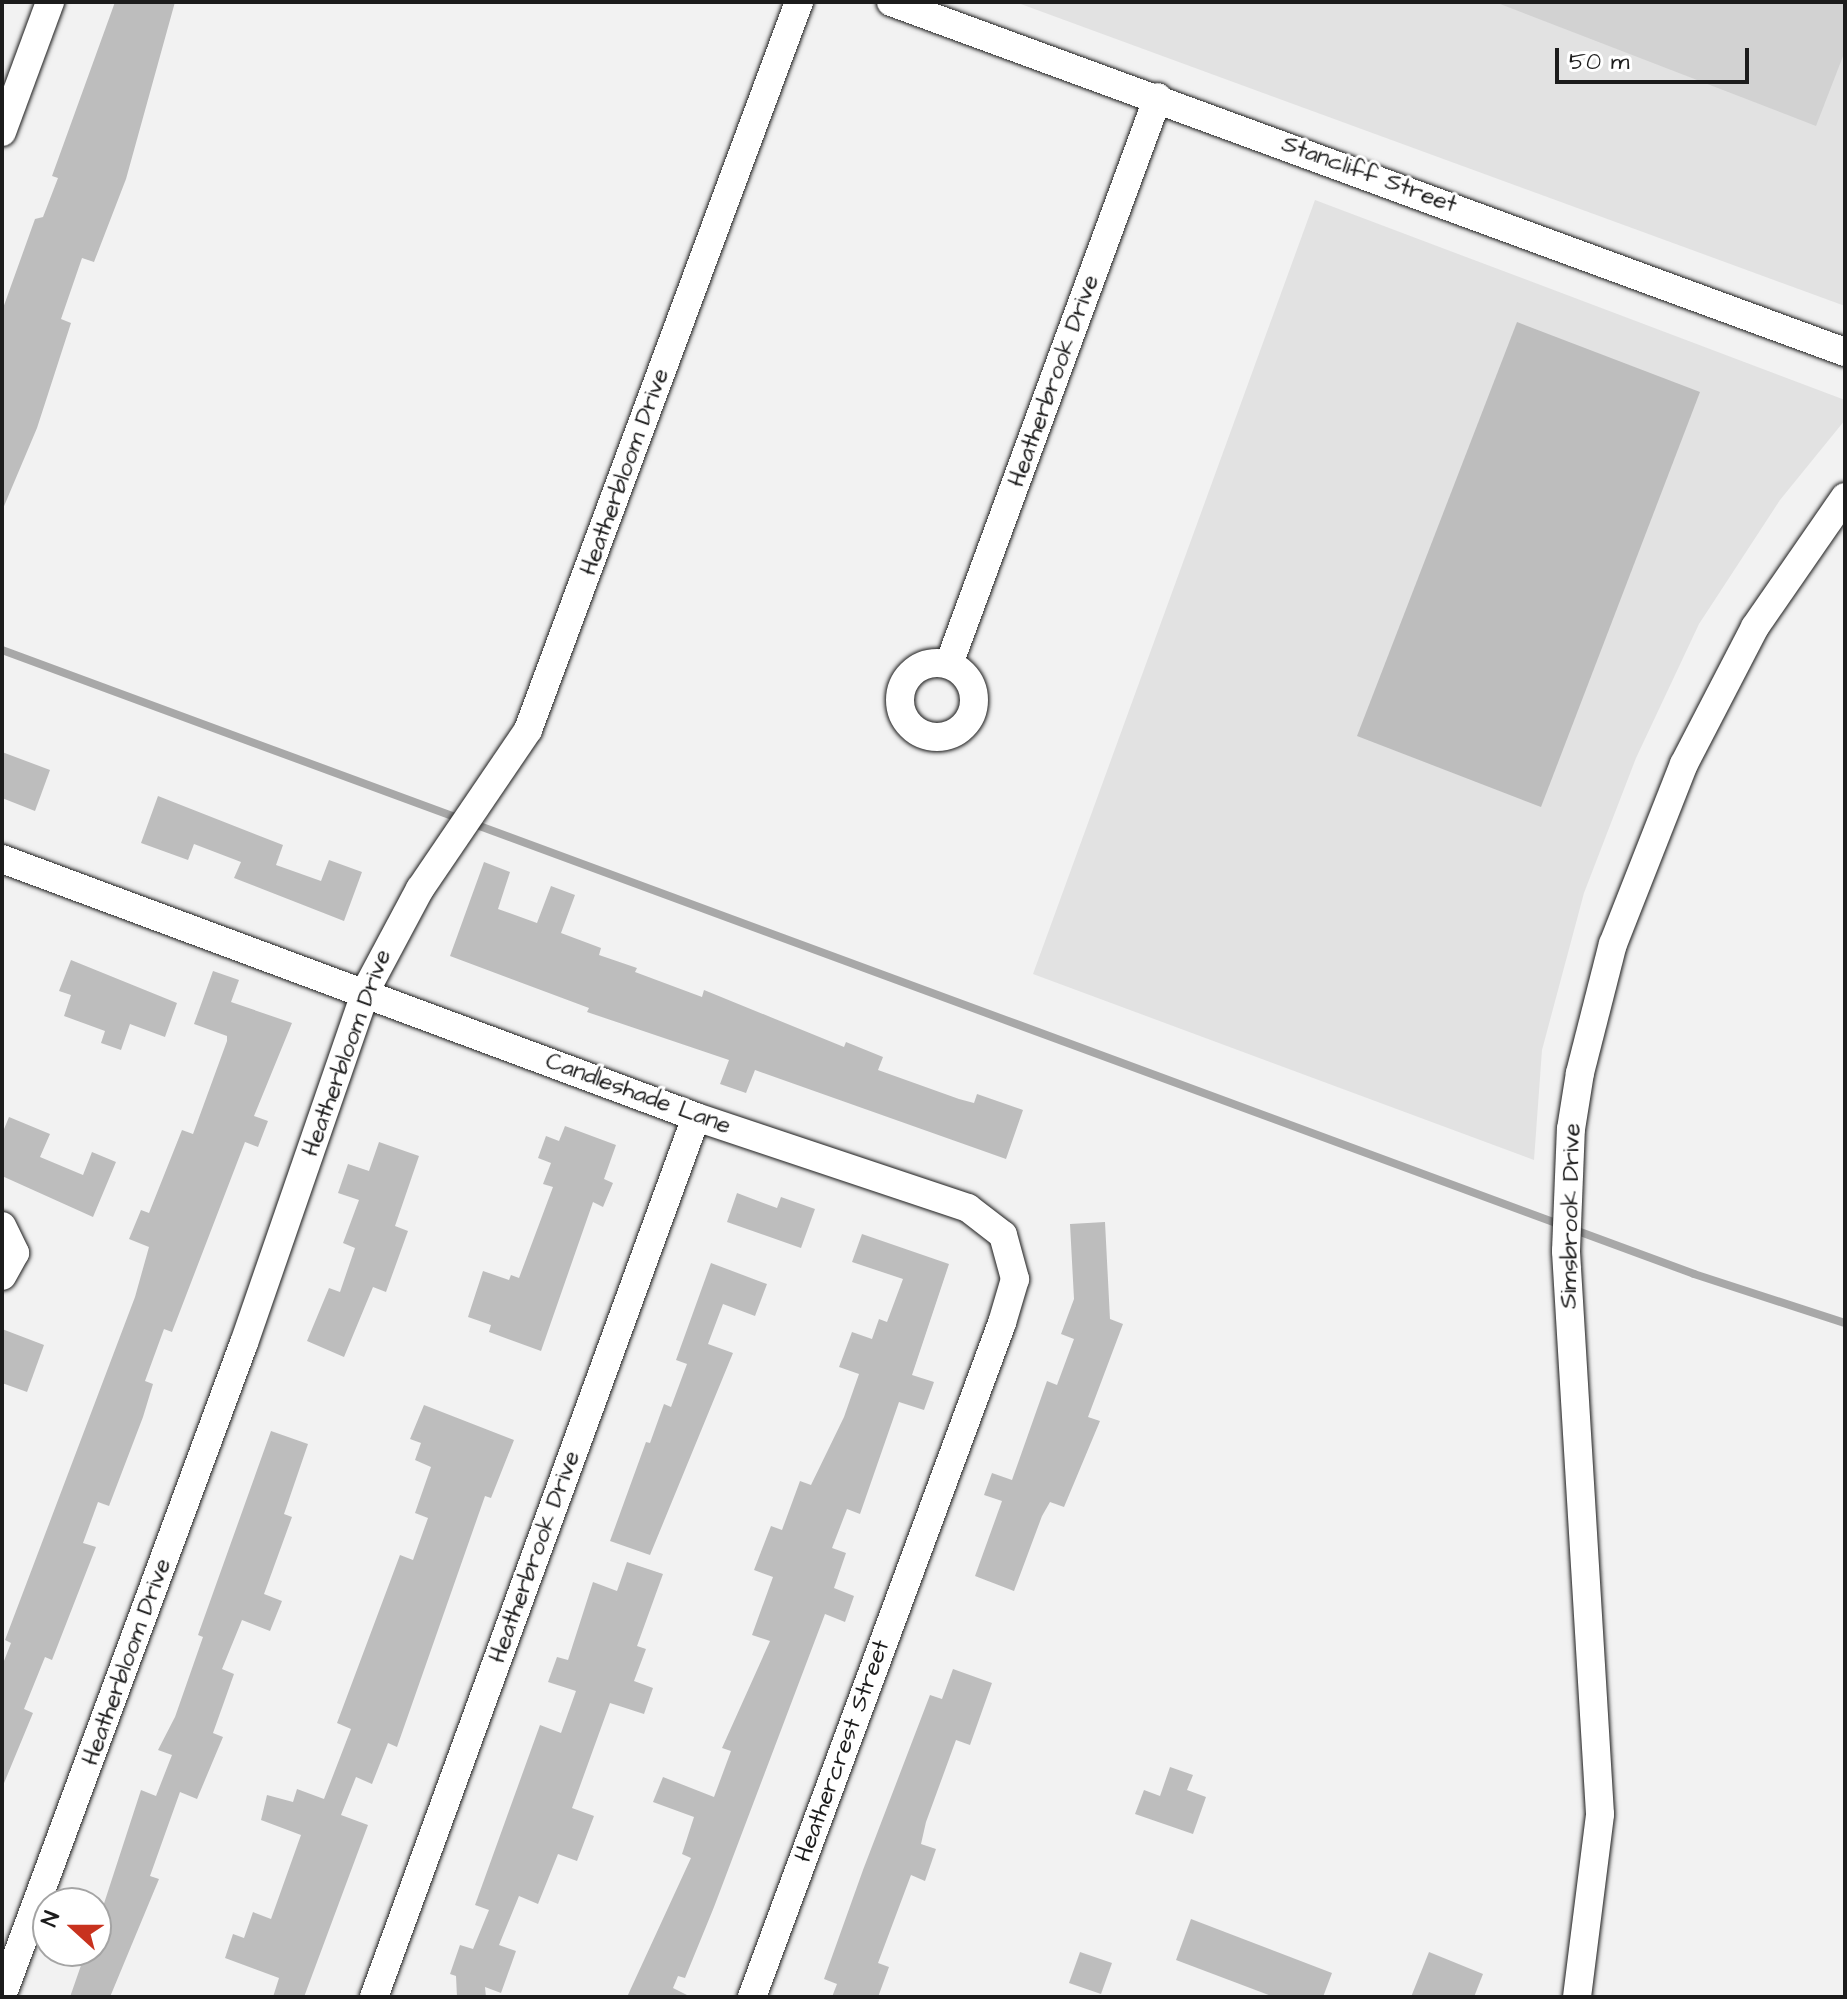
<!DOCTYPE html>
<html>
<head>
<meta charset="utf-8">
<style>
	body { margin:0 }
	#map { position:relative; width:1847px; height:1999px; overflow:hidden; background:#f2f2f2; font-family:"Architects Daughter",sans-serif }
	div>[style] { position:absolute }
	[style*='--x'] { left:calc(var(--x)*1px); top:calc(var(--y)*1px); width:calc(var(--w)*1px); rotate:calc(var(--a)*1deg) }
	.built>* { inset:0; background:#e2e2e2 }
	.green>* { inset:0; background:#d2d2d2 }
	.stream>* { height:8px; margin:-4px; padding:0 4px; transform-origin:4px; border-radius:4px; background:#a8a8a8 }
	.building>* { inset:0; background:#bdbdbd }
	.roads { filter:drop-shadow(0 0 2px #1c1c1c) drop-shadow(0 0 2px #1c1c1c) }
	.minor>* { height:28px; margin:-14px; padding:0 14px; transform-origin:14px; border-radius:14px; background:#fff }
	.minor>.ring { margin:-14px; padding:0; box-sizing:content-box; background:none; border:28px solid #fff; border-radius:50% }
	span { translate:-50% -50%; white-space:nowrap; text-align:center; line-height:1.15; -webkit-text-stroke:6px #fff; paint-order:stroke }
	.street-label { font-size:24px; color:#1c1c1c }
	.frame { position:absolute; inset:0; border:4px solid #1c1c1c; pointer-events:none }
	.north { position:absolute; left:32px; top:1887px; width:80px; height:80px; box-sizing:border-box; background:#fff; border:2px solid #a4a4a4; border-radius:50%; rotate:291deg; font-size:22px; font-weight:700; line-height:32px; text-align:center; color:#1c1c1c }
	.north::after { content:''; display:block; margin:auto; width:28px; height:36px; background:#c8321e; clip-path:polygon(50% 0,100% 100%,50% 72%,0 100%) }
	.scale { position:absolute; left:1555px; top:48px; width:194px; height:36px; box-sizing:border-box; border:4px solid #1c1c1c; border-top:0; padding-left:10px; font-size:24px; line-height:28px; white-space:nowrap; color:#1c1c1c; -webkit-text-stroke:6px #fff; paint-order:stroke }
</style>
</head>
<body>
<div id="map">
	<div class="built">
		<i style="clip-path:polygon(1015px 2px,1845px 2px,1845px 306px)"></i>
		<i style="clip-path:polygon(1315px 200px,1845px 400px,1845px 420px,1780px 500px,1699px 624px,1636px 758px,1584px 893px,1542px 1050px,1534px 1160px,1033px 974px)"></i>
	</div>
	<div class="green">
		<i style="clip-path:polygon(1495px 2px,1845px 2px,1845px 51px,1816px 126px)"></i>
	</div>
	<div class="stream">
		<i style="--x:2;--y:650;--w:1803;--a:20.24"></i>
		<i style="--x:1694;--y:1274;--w:159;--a:18"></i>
	</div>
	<div class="building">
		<i style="clip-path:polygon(115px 2px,175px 2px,126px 179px,94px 262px,82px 258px,61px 319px,71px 323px,37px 428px,2px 511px,2px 311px,35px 219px,43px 217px,58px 178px,52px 176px)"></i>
		<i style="clip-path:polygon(1517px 322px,1700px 392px,1541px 807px,1357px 736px)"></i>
		<i style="clip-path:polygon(2px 752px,50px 770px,35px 811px,2px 798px)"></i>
		<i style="clip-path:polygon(158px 796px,283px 845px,276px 865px,321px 881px,329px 860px,362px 872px,344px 921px,234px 878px,241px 862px,194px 844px,188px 860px,141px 843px)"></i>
		<i style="clip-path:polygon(484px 862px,510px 872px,498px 909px,537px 923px,551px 886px,575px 895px,561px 933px,601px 948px,599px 955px,637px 968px,635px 972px,702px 997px,704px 990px,844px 1047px,846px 1042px,883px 1057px,878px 1070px,959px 1099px,974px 1103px,977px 1094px,1023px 1110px,1006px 1159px,755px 1070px,746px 1093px,720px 1084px,729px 1060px,587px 1012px,589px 1008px,450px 956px)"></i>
		<i style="clip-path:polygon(71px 960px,177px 1003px,165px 1037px,130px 1024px,121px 1050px,101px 1043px,105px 1031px,64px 1016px,71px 995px,59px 991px)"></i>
		<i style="clip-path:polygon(213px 971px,239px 980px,231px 1002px,292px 1023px,254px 1116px,268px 1121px,258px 1147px,245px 1142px,172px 1332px,164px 1329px,145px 1381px,153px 1384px,143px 1417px,109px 1506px,98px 1502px,83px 1543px,96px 1547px,52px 1660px,45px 1657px,24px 1709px,33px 1713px,2px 1788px,2px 1666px,11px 1643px,5px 1640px,135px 1297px,149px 1247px,129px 1239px,141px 1210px,149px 1213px,182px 1130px,193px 1134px,227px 1041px,227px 1036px,194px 1024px)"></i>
		<i style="clip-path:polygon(9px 1117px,50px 1134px,40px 1157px,83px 1175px,92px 1152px,116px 1162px,93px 1217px,2px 1176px,2px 1134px)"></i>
		<i style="clip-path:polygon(565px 1126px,616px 1145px,604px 1179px,613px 1183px,603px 1207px,593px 1202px,541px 1351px,489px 1332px,491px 1325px,468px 1317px,483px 1271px,509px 1280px,511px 1275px,519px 1278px,553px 1187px,543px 1184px,551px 1163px,538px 1158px,546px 1136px,559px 1141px)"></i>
		<i style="clip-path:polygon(379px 1142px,419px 1156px,395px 1226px,408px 1231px,386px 1292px,373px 1287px,344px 1357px,307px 1341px,329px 1288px,340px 1292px,355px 1248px,343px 1243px,359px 1200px,338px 1193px,348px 1164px,369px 1171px)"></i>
		<i style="clip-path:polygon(737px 1193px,777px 1208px,781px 1197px,815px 1209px,801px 1248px,727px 1222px)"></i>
		<i style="clip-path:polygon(1105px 1222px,1110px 1319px,1123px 1324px,1088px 1417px,1100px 1421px,1064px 1507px,1050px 1502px,1042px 1516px,1014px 1591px,975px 1576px,1002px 1501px,984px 1495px,992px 1473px,1012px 1480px,1047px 1381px,1057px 1385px,1074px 1339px,1061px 1334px,1074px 1299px,1070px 1224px)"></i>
		<i style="clip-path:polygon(862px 1234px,949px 1264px,912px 1375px,934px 1382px,924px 1410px,899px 1402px,860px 1514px,847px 1509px,832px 1548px,846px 1553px,834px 1588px,854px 1596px,845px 1622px,825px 1614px,714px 1907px,685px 1978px,678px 1976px,673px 1988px,691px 1997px,627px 1997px,691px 1858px,682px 1854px,694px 1817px,653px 1802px,663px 1777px,714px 1797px,731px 1751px,722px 1748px,770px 1641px,752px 1635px,773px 1577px,754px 1570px,771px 1526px,782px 1530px,800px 1481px,811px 1485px,844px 1417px,859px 1374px,839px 1367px,852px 1332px,872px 1339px,879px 1319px,887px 1322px,903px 1279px,852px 1262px)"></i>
		<i style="clip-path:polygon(711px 1263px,767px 1284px,755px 1316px,723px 1304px,708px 1344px,733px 1353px,650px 1555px,610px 1541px,646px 1442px,650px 1443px,664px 1404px,671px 1407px,687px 1364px,676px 1360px)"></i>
		<i style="clip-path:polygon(2px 1329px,44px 1345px,27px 1392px,2px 1383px)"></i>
		<i style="clip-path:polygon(424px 1405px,514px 1440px,491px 1498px,485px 1496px,397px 1747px,388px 1743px,372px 1784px,356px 1777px,341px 1815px,368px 1825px,304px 1997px,273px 1997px,279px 1978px,225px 1958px,233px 1934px,244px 1938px,253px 1912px,271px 1919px,301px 1835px,261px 1820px,267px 1795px,293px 1802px,297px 1789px,324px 1799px,351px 1729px,337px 1723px,400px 1555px,413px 1560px,428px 1518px,415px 1513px,431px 1467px,415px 1460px,421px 1443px,410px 1439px)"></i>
		<i style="clip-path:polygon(271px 1431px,308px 1444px,284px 1514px,292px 1517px,264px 1594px,282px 1601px,270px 1631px,242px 1620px,222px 1669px,234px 1674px,213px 1733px,223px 1737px,197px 1799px,180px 1792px,150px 1876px,159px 1879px,110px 1997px,70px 1997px,86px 1951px,96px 1951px,96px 1928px,141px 1790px,156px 1796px,172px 1755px,158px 1750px,175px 1717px,203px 1637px,198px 1635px)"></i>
		<i style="clip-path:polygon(627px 1562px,663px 1574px,637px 1646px,646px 1649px,634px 1681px,653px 1688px,644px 1714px,610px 1703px,572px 1808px,594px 1816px,577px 1861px,558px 1854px,538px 1904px,519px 1896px,499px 1945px,516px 1951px,501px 1993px,485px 1987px,486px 1997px,457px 1997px,456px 1976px,450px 1974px,460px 1945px,473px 1949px,489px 1910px,475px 1905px,540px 1725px,561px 1733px,576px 1691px,548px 1682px,557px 1657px,568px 1660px,593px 1582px,617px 1591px)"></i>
		<i style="clip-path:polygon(953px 1669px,992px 1683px,970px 1745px,956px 1740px,926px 1822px,921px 1844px,936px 1849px,925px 1881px,911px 1875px,878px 1963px,889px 1967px,878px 1997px,832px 1997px,837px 1984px,824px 1979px,863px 1870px,930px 1695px,942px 1699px)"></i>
		<i style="clip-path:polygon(1170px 1767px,1193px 1775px,1187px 1790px,1206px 1797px,1193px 1834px,1135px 1814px,1144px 1790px,1160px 1796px)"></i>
		<i style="clip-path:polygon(1191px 1919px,1332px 1973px,1323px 1997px,1274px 1997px,1176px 1960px)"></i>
		<i style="clip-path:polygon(1080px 1952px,1112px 1963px,1101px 1994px,1069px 1983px)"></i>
		<i style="clip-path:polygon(1429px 1952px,1483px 1974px,1474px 1997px,1411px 1997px)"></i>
	</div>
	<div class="roads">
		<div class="minor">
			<i style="--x:891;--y:2;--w:1016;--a:20.15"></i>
			<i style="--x:2;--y:132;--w:139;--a:-69.7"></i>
			<i class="ring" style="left:900px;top:663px;width:46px;height:46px"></i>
			<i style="--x:949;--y:664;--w:604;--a:-69.77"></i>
			<i style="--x:2;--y:859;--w:740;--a:20.39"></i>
			<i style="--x:696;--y:1117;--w:287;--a:18.5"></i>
			<i style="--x:968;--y:1208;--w:44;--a:37.6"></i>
			<i style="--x:1003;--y:1235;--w:46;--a:74.7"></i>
			<i style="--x:1015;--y:1279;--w:46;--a:106.5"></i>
			<i style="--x:1002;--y:1323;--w:719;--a:110.35"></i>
			<i style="--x:2;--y:1226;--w:30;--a:64"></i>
			<i style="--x:15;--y:1253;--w:26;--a:119"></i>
			<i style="--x:2;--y:1996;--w:696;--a:-69.67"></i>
			<i style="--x:244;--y:1343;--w:373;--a:-70.9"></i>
			<i style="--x:366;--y:990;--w:115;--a:-61.9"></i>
			<i style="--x:420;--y:889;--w:192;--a:-55.8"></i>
			<i style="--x:528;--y:730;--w:777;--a:-69.58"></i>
			<i style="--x:374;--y:1997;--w:937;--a:-69.9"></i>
			<i style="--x:1577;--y:1997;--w:184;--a:-82.8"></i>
			<i style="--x:1600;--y:1814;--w:564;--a:-93.46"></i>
			<i style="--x:1566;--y:1251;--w:122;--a:-87.7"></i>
			<i style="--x:1571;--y:1129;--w:57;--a:-80.9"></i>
			<i style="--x:1580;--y:1073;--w:133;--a:-75.7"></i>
			<i style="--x:1613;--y:944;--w:193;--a:-68.5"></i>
			<i style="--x:1684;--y:764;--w:154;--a:-62.6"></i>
			<i style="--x:1755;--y:627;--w:158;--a:-55.3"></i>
		</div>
	</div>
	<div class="street-label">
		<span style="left:1369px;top:175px;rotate:20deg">Stancliff Street</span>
		<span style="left:1054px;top:381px;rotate:-70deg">Heatherbrook Drive</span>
		<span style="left:625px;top:472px;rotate:-70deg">Heatherbloom Drive</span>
		<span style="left:347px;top:1053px;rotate:-70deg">Heatherbloom Drive</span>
		<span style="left:638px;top:1094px;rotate:20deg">Candleshade Lane</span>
		<span style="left:1571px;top:1216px;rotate:-89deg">Simsbrook Drive</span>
		<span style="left:535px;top:1557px;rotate:-70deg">Heatherbrook Drive</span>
		<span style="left:127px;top:1662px;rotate:-70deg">Heatherbloom Drive</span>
		<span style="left:843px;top:1751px;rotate:-70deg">Heathercrest Street</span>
	</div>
	<div class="frame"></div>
	<div class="north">N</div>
	<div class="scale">50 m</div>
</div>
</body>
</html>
